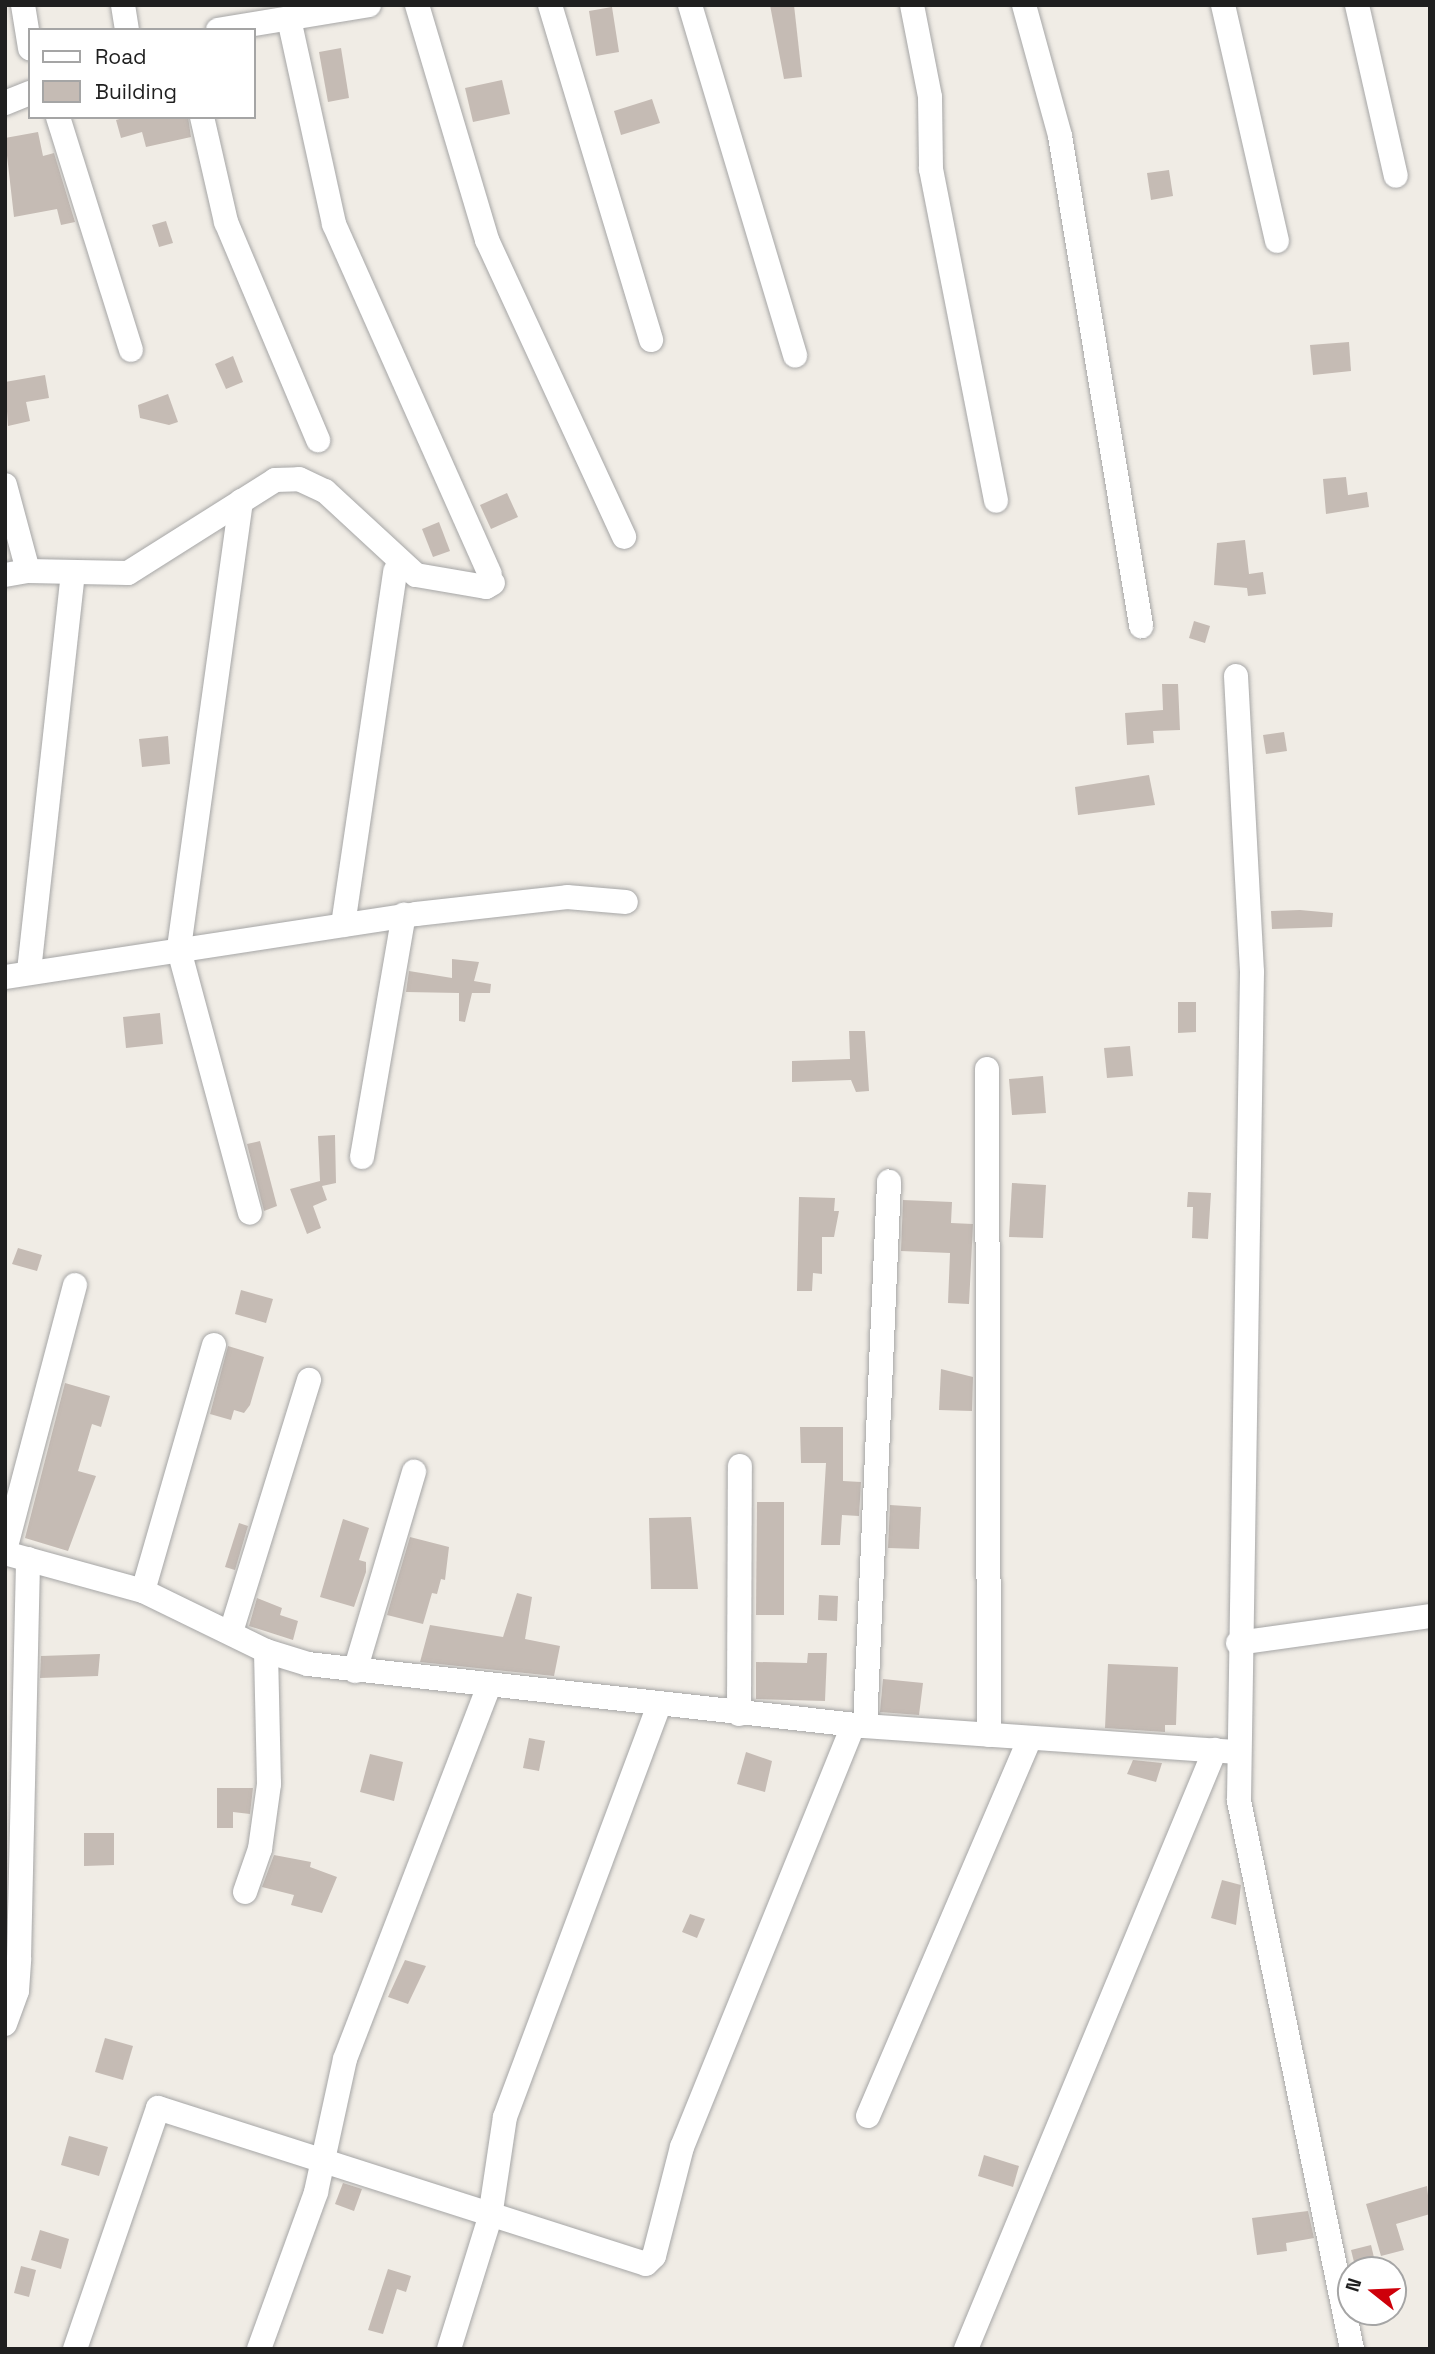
<!DOCTYPE html>
<html>
<head>
<meta charset="utf-8">
<style>
	body { margin:0 }
	#map { position:relative; width:1435px; height:2354px; overflow:hidden; background:#f0ece5; font-family:"Space Grotesk",sans-serif }
	div>[style] { position:absolute }
	[style*='--x'] { left:calc(var(--x)*1px); top:calc(var(--y)*1px); width:calc(var(--w)*1px); rotate:calc(var(--a)*1deg) }
	.building>* { inset:0; background:#c5bbb4 }
	.roads { filter:drop-shadow(0 0 2px #a6a6a6) drop-shadow(0 0 2px #a6a6a6) }
	.minor>* { height:24px; margin:-12px; padding:0 12px; transform-origin:12px; border-radius:12px; background:#fff }
	span { translate:-50% -50%; white-space:nowrap; text-align:center; line-height:1.15; -webkit-text-stroke:6px #fff; paint-order:stroke }
	.frame { position:absolute; inset:0; border:7px solid #1f1f1f; pointer-events:none }
	.legend { position:absolute; left:28px; top:28px; width:228px; height:91px; box-sizing:border-box; background:#fff; border:2px solid #a5a5a5; margin:0; padding:9px 12px; list-style:none; font-size:21px; color:#1f1f1f }
	.legend li { display:flex; align-items:center; gap:14px; height:35px }
	.legend b { width:35px; border:2px solid #a5a5a5 }
	.north { position:absolute; left:1337px; top:2256px; width:70px; height:70px; box-sizing:border-box; background:#fff; border:2px solid #a5a5a5; border-radius:50%; rotate:288deg; font-size:19px; font-weight:700; line-height:28px; text-align:center; color:#1f1f1f }
	.north::after { content:''; display:block; margin:auto; width:24px; height:32px; background:#ce000a; clip-path:polygon(50% 0,100% 100%,50% 72%,0 100%) }
</style>
</head>
<body>
<div id="map">
	<div class="building">
		<i style="clip-path:polygon(770px 5px,794px 5px,802px 77px,784px 79px)"></i>
		<i style="clip-path:polygon(612px 7px,619px 52px,596px 56px,589px 11px)"></i>
		<i style="clip-path:polygon(341px 48px,349px 98px,328px 102px,319px 52px)"></i>
		<i style="clip-path:polygon(502px 80px,510px 114px,473px 122px,465px 88px)"></i>
		<i style="clip-path:polygon(652px 99px,660px 123px,621px 135px,614px 111px)"></i>
		<i style="clip-path:polygon(126px 117px,188px 117px,191px 137px,146px 147px,142px 132px,121px 138px,116px 120px)"></i>
		<i style="clip-path:polygon(38px 132px,43px 156px,54px 153px,75px 222px,61px 225px,57px 209px,14px 217px,5px 138px)"></i>
		<i style="clip-path:polygon(1169px 170px,1173px 196px,1151px 200px,1147px 173px)"></i>
		<i style="clip-path:polygon(166px 221px,173px 243px,159px 247px,152px 225px)"></i>
		<i style="clip-path:polygon(1349px 342px,1351px 371px,1313px 375px,1310px 345px)"></i>
		<i style="clip-path:polygon(233px 356px,243px 382px,226px 389px,215px 364px)"></i>
		<i style="clip-path:polygon(45px 375px,49px 398px,26px 402px,30px 421px,8px 426px,5px 382px)"></i>
		<i style="clip-path:polygon(168px 394px,178px 422px,169px 425px,140px 418px,138px 405px)"></i>
		<i style="clip-path:polygon(1346px 477px,1348px 495px,1367px 492px,1369px 507px,1326px 514px,1323px 479px)"></i>
		<i style="clip-path:polygon(507px 493px,518px 517px,491px 529px,480px 505px)"></i>
		<i style="clip-path:polygon(439px 522px,450px 551px,433px 557px,422px 529px)"></i>
		<i style="clip-path:polygon(1245px 540px,1249px 574px,1263px 572px,1266px 594px,1248px 596px,1247px 588px,1214px 585px,1217px 543px)"></i>
		<i style="clip-path:polygon(1194px 621px,1210px 626px,1205px 643px,1189px 638px)"></i>
		<i style="clip-path:polygon(1162px 684px,1178px 684px,1180px 730px,1153px 731px,1154px 743px,1127px 745px,1125px 713px,1163px 710px)"></i>
		<i style="clip-path:polygon(1284px 732px,1287px 751px,1266px 754px,1263px 735px)"></i>
		<i style="clip-path:polygon(168px 736px,170px 764px,142px 767px,139px 739px)"></i>
		<i style="clip-path:polygon(1149px 775px,1155px 805px,1078px 815px,1075px 787px)"></i>
		<i style="clip-path:polygon(1300px 910px,1333px 913px,1332px 927px,1272px 929px,1271px 911px)"></i>
		<i style="clip-path:polygon(452px 959px,479px 962px,474px 981px,491px 984px,490px 993px,472px 993px,465px 1022px,459px 1021px,459px 993px,406px 992px,409px 971px,452px 978px)"></i>
		<i style="clip-path:polygon(1178px 1002px,1196px 1002px,1196px 1032px,1178px 1033px)"></i>
		<i style="clip-path:polygon(160px 1013px,163px 1044px,126px 1048px,123px 1017px)"></i>
		<i style="clip-path:polygon(849px 1031px,865px 1031px,869px 1091px,856px 1092px,851px 1080px,792px 1082px,792px 1061px,850px 1059px)"></i>
		<i style="clip-path:polygon(1130px 1046px,1133px 1076px,1107px 1078px,1104px 1048px)"></i>
		<i style="clip-path:polygon(1043px 1076px,1046px 1113px,1012px 1115px,1009px 1079px)"></i>
		<i style="clip-path:polygon(335px 1135px,336px 1183px,322px 1186px,327px 1200px,313px 1206px,321px 1228px,307px 1234px,290px 1189px,320px 1181px,318px 1136px)"></i>
		<i style="clip-path:polygon(260px 1141px,277px 1206px,264px 1211px,247px 1144px)"></i>
		<i style="clip-path:polygon(1012px 1183px,1046px 1185px,1043px 1238px,1009px 1237px)"></i>
		<i style="clip-path:polygon(1188px 1192px,1211px 1193px,1208px 1239px,1192px 1238px,1193px 1207px,1187px 1207px)"></i>
		<i style="clip-path:polygon(799px 1197px,835px 1198px,834px 1211px,839px 1211px,834px 1237px,822px 1237px,822px 1274px,813px 1273px,812px 1291px,797px 1291px)"></i>
		<i style="clip-path:polygon(903px 1200px,952px 1202px,951px 1223px,973px 1224px,969px 1304px,948px 1303px,950px 1253px,901px 1251px)"></i>
		<i style="clip-path:polygon(18px 1248px,42px 1255px,37px 1271px,12px 1264px)"></i>
		<i style="clip-path:polygon(241px 1290px,273px 1299px,266px 1323px,235px 1314px)"></i>
		<i style="clip-path:polygon(228px 1346px,264px 1357px,250px 1405px,244px 1413px,234px 1410px,231px 1420px,210px 1414px)"></i>
		<i style="clip-path:polygon(941px 1369px,973px 1377px,972px 1411px,939px 1410px)"></i>
		<i style="clip-path:polygon(65px 1383px,110px 1396px,101px 1427px,92px 1424px,78px 1471px,96px 1476px,68px 1551px,25px 1538px)"></i>
		<i style="clip-path:polygon(800px 1427px,843px 1427px,843px 1481px,861px 1482px,859px 1516px,842px 1515px,840px 1545px,821px 1545px,826px 1463px,801px 1463px)"></i>
		<i style="clip-path:polygon(757px 1502px,784px 1502px,784px 1615px,756px 1615px)"></i>
		<i style="clip-path:polygon(890px 1505px,921px 1507px,919px 1549px,888px 1548px)"></i>
		<i style="clip-path:polygon(691px 1517px,698px 1589px,651px 1589px,649px 1518px)"></i>
		<i style="clip-path:polygon(343px 1519px,369px 1528px,359px 1560px,366px 1562px,366px 1572px,354px 1607px,320px 1597px)"></i>
		<i style="clip-path:polygon(239px 1523px,248px 1526px,235px 1570px,225px 1567px)"></i>
		<i style="clip-path:polygon(410px 1537px,449px 1547px,445px 1580px,441px 1579px,437px 1594px,432px 1593px,423px 1624px,387px 1615px)"></i>
		<i style="clip-path:polygon(517px 1593px,532px 1597px,525px 1639px,560px 1646px,554px 1676px,420px 1662px,430px 1625px,503px 1637px)"></i>
		<i style="clip-path:polygon(819px 1595px,838px 1596px,837px 1621px,818px 1620px)"></i>
		<i style="clip-path:polygon(257px 1598px,282px 1608px,280px 1615px,298px 1621px,293px 1640px,249px 1626px)"></i>
		<i style="clip-path:polygon(808px 1653px,827px 1653px,825px 1701px,756px 1699px,756px 1662px,807px 1663px)"></i>
		<i style="clip-path:polygon(100px 1654px,98px 1676px,40px 1678px,41px 1656px)"></i>
		<i style="clip-path:polygon(1108px 1664px,1178px 1667px,1176px 1725px,1165px 1725px,1165px 1732px,1105px 1728px)"></i>
		<i style="clip-path:polygon(883px 1679px,923px 1683px,919px 1715px,880px 1712px)"></i>
		<i style="clip-path:polygon(529px 1738px,545px 1741px,539px 1771px,523px 1768px)"></i>
		<i style="clip-path:polygon(746px 1752px,772px 1761px,765px 1792px,737px 1784px)"></i>
		<i style="clip-path:polygon(370px 1754px,403px 1762px,394px 1801px,360px 1792px)"></i>
		<i style="clip-path:polygon(1133px 1760px,1162px 1763px,1156px 1782px,1127px 1774px)"></i>
		<i style="clip-path:polygon(217px 1788px,253px 1788px,250px 1814px,233px 1812px,233px 1828px,217px 1828px)"></i>
		<i style="clip-path:polygon(84px 1833px,114px 1833px,114px 1865px,84px 1866px)"></i>
		<i style="clip-path:polygon(274px 1855px,311px 1862px,310px 1867px,337px 1877px,322px 1913px,291px 1905px,294px 1895px,262px 1887px)"></i>
		<i style="clip-path:polygon(1222px 1880px,1241px 1885px,1236px 1925px,1211px 1918px)"></i>
		<i style="clip-path:polygon(690px 1914px,705px 1919px,697px 1938px,682px 1932px)"></i>
		<i style="clip-path:polygon(405px 1960px,426px 1966px,408px 2004px,388px 1997px)"></i>
		<i style="clip-path:polygon(105px 2038px,133px 2046px,123px 2080px,95px 2072px)"></i>
		<i style="clip-path:polygon(69px 2136px,108px 2147px,99px 2176px,61px 2165px)"></i>
		<i style="clip-path:polygon(984px 2155px,1019px 2166px,1013px 2187px,978px 2176px)"></i>
		<i style="clip-path:polygon(343px 2183px,362px 2189px,354px 2211px,335px 2204px)"></i>
		<i style="clip-path:polygon(1427px 2186px,1430px 2214px,1396px 2224px,1404px 2250px,1381px 2256px,1366px 2204px)"></i>
		<i style="clip-path:polygon(1308px 2211px,1314px 2238px,1286px 2243px,1287px 2251px,1257px 2255px,1252px 2218px)"></i>
		<i style="clip-path:polygon(40px 2230px,69px 2239px,61px 2269px,31px 2260px)"></i>
		<i style="clip-path:polygon(1371px 2245px,1377px 2270px,1356px 2270px,1351px 2250px)"></i>
		<i style="clip-path:polygon(21px 2266px,36px 2270px,29px 2297px,14px 2293px)"></i>
		<i style="clip-path:polygon(388px 2269px,411px 2276px,406px 2292px,397px 2289px,383px 2334px,368px 2330px)"></i>
	</div>
	<div class="roads">
		<div class="minor">
			<i style="--x:23;--y:5;--w:44;--a:80.8"></i>
			<i style="--x:123;--y:5;--w:25;--a:81"></i>
			<i style="--x:417;--y:5;--w:245;--a:73.4"></i>
			<i style="--x:487;--y:240;--w:327;--a:65.2"></i>
			<i style="--x:550;--y:5;--w:350;--a:73.2"></i>
			<i style="--x:690;--y:5;--w:366;--a:73.3"></i>
			<i style="--x:912;--y:5;--w:94;--a:78.9"></i>
			<i style="--x:930;--y:97;--w:72;--a:89.2"></i>
			<i style="--x:931;--y:169;--w:338;--a:78.9"></i>
			<i style="--x:1024;--y:5;--w:136;--a:74.6"></i>
			<i style="--x:1060;--y:136;--w:497;--a:80.6"></i>
			<i style="--x:1223;--y:5;--w:242;--a:77.1"></i>
			<i style="--x:1357;--y:5;--w:175;--a:77.2"></i>
			<i style="--x:289;--y:19;--w:210;--a:77.6"></i>
			<i style="--x:334;--y:224;--w:383;--a:66"></i>
			<i style="--x:218;--y:30;--w:153;--a:-9.4"></i>
			<i style="--x:5;--y:103;--w:27;--a:-22"></i>
			<i style="--x:58;--y:117;--w:244;--a:72.6"></i>
			<i style="--x:202;--y:117;--w:108;--a:77.1"></i>
			<i style="--x:226;--y:222;--w:237;--a:67.1"></i>
			<i style="--x:5;--y:485;--w:89;--a:75"></i>
			<i style="--x:241;--y:501;--w:453;--a:97.9"></i>
			<i style="--x:179;--y:950;--w:272;--a:74.9"></i>
			<i style="--x:5;--y:575;--w:23;--a:-10"></i>
			<i style="--x:28;--y:571;--w:100;--a:1.1"></i>
			<i style="--x:128;--y:573;--w:174;--a:-32.3"></i>
			<i style="--x:275;--y:480;--w:24;--a:-2"></i>
			<i style="--x:299;--y:479;--w:29;--a:25"></i>
			<i style="--x:325;--y:491;--w:124;--a:42.7"></i>
			<i style="--x:416;--y:575;--w:71;--a:9.7"></i>
			<i style="--x:486;--y:587;--w:8;--a:-30"></i>
			<i style="--x:1236;--y:676;--w:296;--a:86.9"></i>
			<i style="--x:1252;--y:972;--w:829;--a:90.9"></i>
			<i style="--x:1239;--y:1801;--w:560;--a:78.35"></i>
			<i style="--x:343;--y:925;--w:358;--a:-81.6"></i>
			<i style="--x:29;--y:971;--w:400;--a:-83.7"></i>
			<i style="--x:5;--y:977;--w:416;--a:-8.7"></i>
			<i style="--x:416;--y:914;--w:152;--a:-6.4"></i>
			<i style="--x:567;--y:897;--w:59;--a:4.8"></i>
			<i style="--x:987;--y:1069;--w:666;--a:89.83"></i>
			<i style="--x:362;--y:1157;--w:246;--a:-80.2"></i>
			<i style="--x:5;--y:1550;--w:274;--a:-75.2"></i>
			<i style="--x:5;--y:1553;--w:143;--a:15.4"></i>
			<i style="--x:143;--y:1591;--w:137;--a:26"></i>
			<i style="--x:266;--y:1651;--w:44;--a:17.2"></i>
			<i style="--x:308;--y:1664;--w:560;--a:6.35"></i>
			<i style="--x:865;--y:1726;--w:373;--a:4"></i>
			<i style="--x:143;--y:1591;--w:256;--a:-73.9"></i>
			<i style="--x:231;--y:1632;--w:264;--a:-72.8"></i>
			<i style="--x:1238;--y:1643;--w:194;--a:-8"></i>
			<i style="--x:355;--y:1671;--w:208;--a:-73.5"></i>
			<i style="--x:739;--y:1714;--w:248;--a:-89.8"></i>
			<i style="--x:865;--y:1726;--w:545;--a:-87.47"></i>
			<i style="--x:245;--y:1892;--w:46;--a:-70.8"></i>
			<i style="--x:260;--y:1849;--w:66;--a:-82.1"></i>
			<i style="--x:269;--y:1784;--w:133;--a:-91.3"></i>
			<i style="--x:5;--y:2024;--w:35;--a:-70"></i>
			<i style="--x:17;--y:1991;--w:32;--a:-86"></i>
			<i style="--x:19;--y:1959;--w:400;--a:-88.7"></i>
			<i style="--x:868;--y:2116;--w:411;--a:-66.8"></i>
			<i style="--x:75;--y:2349;--w:255;--a:-71"></i>
			<i style="--x:158;--y:2108;--w:512;--a:17.73"></i>
			<i style="--x:646;--y:2264;--w:11;--a:-45"></i>
			<i style="--x:654;--y:2256;--w:113;--a:-75.6"></i>
			<i style="--x:682;--y:2147;--w:455;--a:-67.9"></i>
			<i style="--x:259;--y:2349;--w:167;--a:-70"></i>
			<i style="--x:316;--y:2192;--w:136;--a:-77.7"></i>
			<i style="--x:345;--y:2059;--w:400;--a:-68.9"></i>
			<i style="--x:449;--y:2349;--w:138;--a:-72.7"></i>
			<i style="--x:490;--y:2217;--w:101;--a:-81.5"></i>
			<i style="--x:505;--y:2117;--w:439;--a:-69.5"></i>
			<i style="--x:966;--y:2349;--w:649;--a:-67.43"></i>
		</div>
	</div>
	<div class="frame"></div>
	<ul class="legend">
	<li><b style="height:9px;background:#fff"></b>Road</li>
	<li><b style="height:19px;background:#c5bbb4"></b>Building</li>
	</ul>
	<div class="north">N</div>
</div>
</body>
</html>
